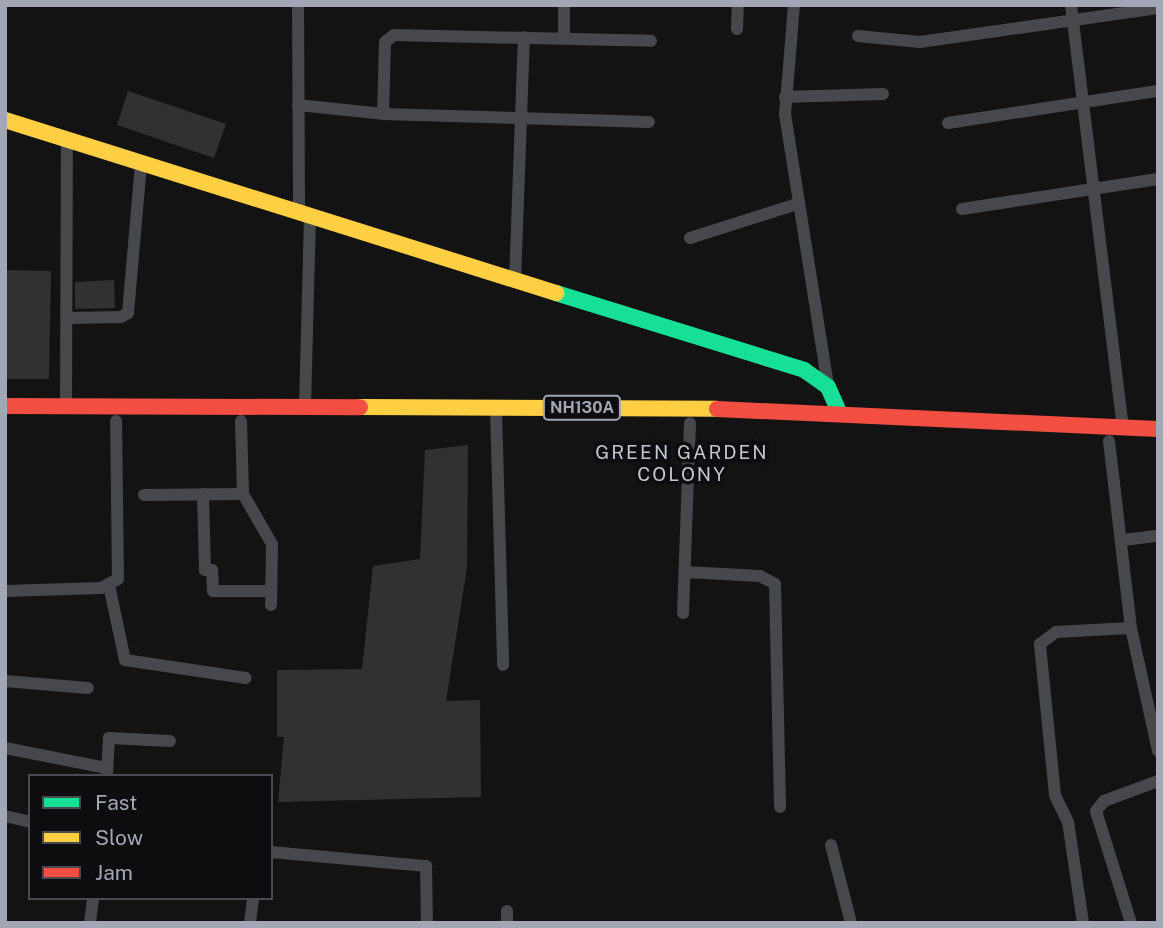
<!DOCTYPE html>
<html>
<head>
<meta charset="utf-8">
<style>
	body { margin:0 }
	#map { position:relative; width:1163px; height:928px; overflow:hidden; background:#131313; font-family:"Public Sans",sans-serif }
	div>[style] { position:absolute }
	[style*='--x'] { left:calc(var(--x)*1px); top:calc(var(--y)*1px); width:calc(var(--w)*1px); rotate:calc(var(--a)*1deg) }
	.building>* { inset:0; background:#313132 }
	.street>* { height:12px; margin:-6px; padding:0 6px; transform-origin:6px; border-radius:6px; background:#47484c }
	.fast>* { height:16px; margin:-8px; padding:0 8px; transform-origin:8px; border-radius:8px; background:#16e098 }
	.slow>* { height:16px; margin:-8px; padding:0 8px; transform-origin:8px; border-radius:8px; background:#ffcf43 }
	.jam>* { height:16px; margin:-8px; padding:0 8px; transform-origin:8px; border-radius:8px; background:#f24e42 }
	span { translate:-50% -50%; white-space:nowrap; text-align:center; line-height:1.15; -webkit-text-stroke:7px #0d0d0f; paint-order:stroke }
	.shield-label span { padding:2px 5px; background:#0d0d0f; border:2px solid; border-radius:5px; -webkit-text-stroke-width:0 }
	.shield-label { font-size:16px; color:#a3a7b5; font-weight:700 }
	.neighbourhood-label { font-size:19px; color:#c4c7d1; letter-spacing:2px }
	.frame { position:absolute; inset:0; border:7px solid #a3a7b5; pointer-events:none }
	.legend { position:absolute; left:28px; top:774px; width:245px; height:126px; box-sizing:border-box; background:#0d0d0f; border:2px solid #494b51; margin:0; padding:9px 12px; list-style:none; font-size:21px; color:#a3a7b5 }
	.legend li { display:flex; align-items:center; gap:14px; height:35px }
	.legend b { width:35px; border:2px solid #494b51 }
</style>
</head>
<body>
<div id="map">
	<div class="building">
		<i style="clip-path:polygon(128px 91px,226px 124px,214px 158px,117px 125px)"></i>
		<i style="clip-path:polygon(5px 270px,51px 271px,49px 379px,5px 379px)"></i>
		<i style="clip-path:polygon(114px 280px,115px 308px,75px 309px,75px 282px)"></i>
		<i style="clip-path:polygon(468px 445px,467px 568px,446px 701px,480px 700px,481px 797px,278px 802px,284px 737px,277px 737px,277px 670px,362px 669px,373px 566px,420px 559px,425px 450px)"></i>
	</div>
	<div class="street">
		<i style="--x:298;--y:5;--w:208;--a:89.7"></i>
		<i style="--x:564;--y:5;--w:33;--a:90"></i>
		<i style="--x:794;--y:5;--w:109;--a:94.7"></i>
		<i style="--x:785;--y:114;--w:276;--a:81"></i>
		<i style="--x:1071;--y:5;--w:425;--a:83"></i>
		<i style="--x:737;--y:29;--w:24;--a:-88"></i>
		<i style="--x:858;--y:36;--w:62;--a:5.5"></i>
		<i style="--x:920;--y:42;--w:240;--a:-8.1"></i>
		<i style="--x:785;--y:97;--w:98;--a:-1.8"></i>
		<i style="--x:298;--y:105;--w:85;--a:6"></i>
		<i style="--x:383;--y:114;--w:266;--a:1.7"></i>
		<i style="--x:383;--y:114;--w:72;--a:-88.4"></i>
		<i style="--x:385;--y:42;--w:11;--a:-38"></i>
		<i style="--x:394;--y:35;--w:257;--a:1.3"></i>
		<i style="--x:948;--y:123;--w:212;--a:-8.7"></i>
		<i style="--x:962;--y:209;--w:198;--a:-8.7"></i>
		<i style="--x:690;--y:238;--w:112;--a:-17.6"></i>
		<i style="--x:515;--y:281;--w:244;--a:-87.9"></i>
		<i style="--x:67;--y:318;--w:54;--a:-1.1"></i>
		<i style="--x:121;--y:317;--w:8;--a:-30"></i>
		<i style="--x:128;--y:313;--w:151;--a:-85"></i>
		<i style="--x:66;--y:407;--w:267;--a:-89.8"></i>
		<i style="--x:305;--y:407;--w:190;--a:-88.5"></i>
		<i style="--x:496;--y:409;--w:256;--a:88.4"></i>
		<i style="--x:241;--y:421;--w:73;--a:88.4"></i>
		<i style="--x:243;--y:494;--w:58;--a:59.9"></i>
		<i style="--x:272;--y:544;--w:61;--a:90.9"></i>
		<i style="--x:1109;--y:441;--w:188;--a:83.3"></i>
		<i style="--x:1131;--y:628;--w:126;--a:77.6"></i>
		<i style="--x:203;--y:494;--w:76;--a:88.5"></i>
		<i style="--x:205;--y:570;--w:7;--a:0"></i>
		<i style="--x:212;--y:570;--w:21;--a:87"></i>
		<i style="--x:213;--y:591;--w:58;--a:0"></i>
		<i style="--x:144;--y:495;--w:99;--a:-0.6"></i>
		<i style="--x:1123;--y:540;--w:35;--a:-7"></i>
		<i style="--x:685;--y:572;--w:75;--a:3.1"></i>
		<i style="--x:760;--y:576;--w:17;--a:28"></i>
		<i style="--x:775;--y:584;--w:223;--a:88.7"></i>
		<i style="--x:109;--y:585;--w:77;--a:78"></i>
		<i style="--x:125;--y:660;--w:122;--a:8.5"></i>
		<i style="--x:5;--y:591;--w:96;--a:-1.8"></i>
		<i style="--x:101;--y:588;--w:19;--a:-28"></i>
		<i style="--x:118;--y:579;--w:158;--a:-90.7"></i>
		<i style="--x:683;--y:613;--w:190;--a:-87.9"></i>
		<i style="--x:5;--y:681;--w:83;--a:4.8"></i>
		<i style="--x:5;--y:748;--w:104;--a:11.1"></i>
		<i style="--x:107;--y:775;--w:37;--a:-87"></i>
		<i style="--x:109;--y:738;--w:61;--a:2.8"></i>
		<i style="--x:5;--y:816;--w:26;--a:13"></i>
		<i style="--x:831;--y:845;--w:81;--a:75.6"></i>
		<i style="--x:271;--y:852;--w:156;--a:5.2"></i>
		<i style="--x:426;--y:866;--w:57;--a:89"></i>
		<i style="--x:507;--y:911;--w:12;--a:90"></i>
		<i style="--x:90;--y:923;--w:25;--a:-83"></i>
		<i style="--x:250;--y:923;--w:25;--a:-83"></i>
		<i style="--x:1083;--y:923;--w:102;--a:-98.4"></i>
		<i style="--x:1068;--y:822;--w:30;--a:-116"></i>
		<i style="--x:1055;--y:795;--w:152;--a:-95.7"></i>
		<i style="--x:1040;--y:644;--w:20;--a:-37"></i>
		<i style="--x:1056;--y:632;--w:75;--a:-3.1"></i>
		<i style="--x:1131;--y:923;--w:117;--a:-107.4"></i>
		<i style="--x:1096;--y:811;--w:13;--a:-51"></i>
		<i style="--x:1104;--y:801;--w:58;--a:-20.3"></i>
	</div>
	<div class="fast">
		<i style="--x:556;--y:293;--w:260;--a:17.2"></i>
		<i style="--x:804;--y:370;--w:29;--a:35"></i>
		<i style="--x:828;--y:387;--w:27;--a:66"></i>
	</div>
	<div class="slow">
		<i style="--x:5;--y:120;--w:578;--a:17.43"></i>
		<i style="--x:360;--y:407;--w:357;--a:0.3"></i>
	</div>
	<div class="jam">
		<i style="--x:5;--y:406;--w:355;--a:0.2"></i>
		<i style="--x:717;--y:409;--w:441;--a:2.6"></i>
	</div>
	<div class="shield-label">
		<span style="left:582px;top:408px">NH130A</span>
	</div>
	<div class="neighbourhood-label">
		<span style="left:682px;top:464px">GREEN GARDEN<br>COLONY</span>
	</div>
	<div class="frame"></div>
	<ul class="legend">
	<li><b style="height:9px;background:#16e098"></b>Fast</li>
	<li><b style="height:9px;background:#ffcf43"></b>Slow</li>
	<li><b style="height:9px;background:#f24e42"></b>Jam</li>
	</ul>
</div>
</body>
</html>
